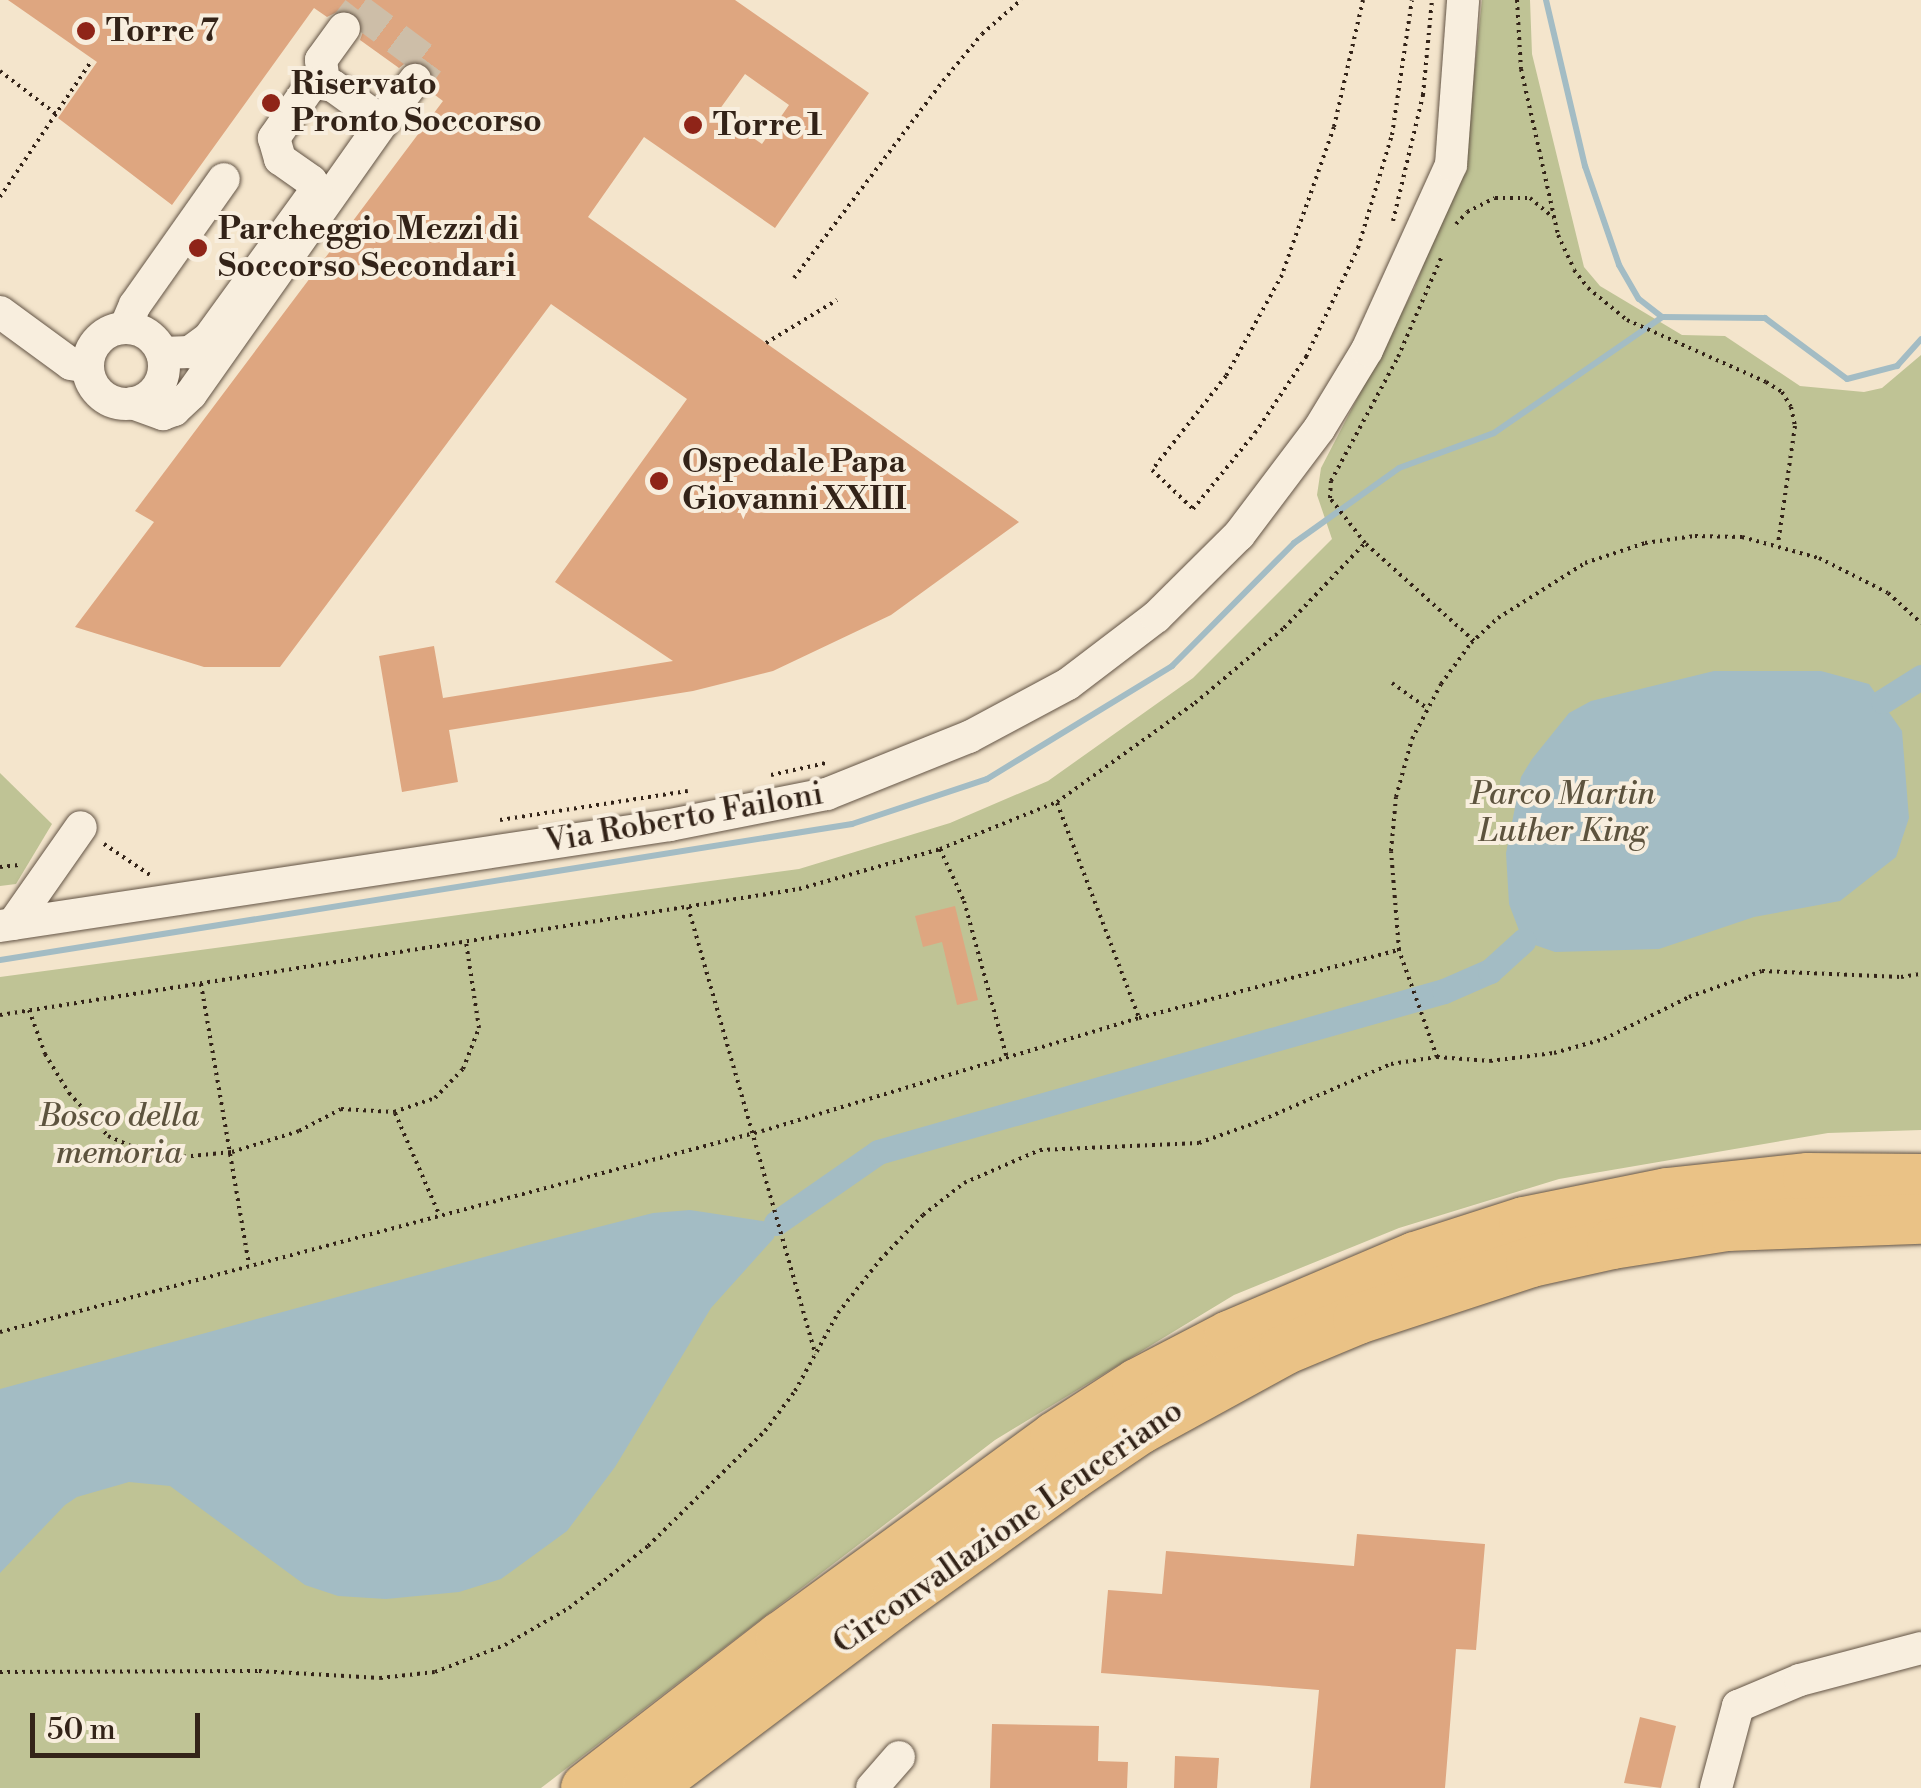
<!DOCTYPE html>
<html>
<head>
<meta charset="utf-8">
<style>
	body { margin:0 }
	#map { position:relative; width:1921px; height:1788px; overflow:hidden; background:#f4e5cc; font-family:"Libre Bodoni",serif }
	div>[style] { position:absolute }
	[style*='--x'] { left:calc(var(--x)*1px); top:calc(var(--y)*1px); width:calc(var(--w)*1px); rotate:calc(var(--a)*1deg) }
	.green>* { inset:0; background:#bfc395 }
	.water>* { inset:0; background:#a3bcc4 }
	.stream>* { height:6px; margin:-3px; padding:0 3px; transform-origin:3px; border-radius:3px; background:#a3bcc4 }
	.canal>* { height:25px; margin:-12.5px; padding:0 12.5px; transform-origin:12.5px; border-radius:12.5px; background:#a3bcc4 }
	.building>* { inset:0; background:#dea680 }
	.minor-tunnel>* { height:32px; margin-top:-16px; transform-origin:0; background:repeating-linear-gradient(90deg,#cdbea8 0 32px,transparent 0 48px) }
	.path>* { height:4px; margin-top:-2px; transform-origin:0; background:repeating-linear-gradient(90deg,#332318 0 2.5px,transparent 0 7.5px) }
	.roads { filter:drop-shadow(0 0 2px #635445) drop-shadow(0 0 2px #635445) }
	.minor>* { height:32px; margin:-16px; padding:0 16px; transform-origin:16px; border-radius:16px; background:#f8eede }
	.minor>.ring { margin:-16px; padding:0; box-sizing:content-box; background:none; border:32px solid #f8eede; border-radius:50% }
	.highway>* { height:50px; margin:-25px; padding:0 25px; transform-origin:25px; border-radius:25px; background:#eac286 }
	.dots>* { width:28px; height:28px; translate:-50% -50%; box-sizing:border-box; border:5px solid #f8eede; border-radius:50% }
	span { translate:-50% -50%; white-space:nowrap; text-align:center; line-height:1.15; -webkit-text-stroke:8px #f8eede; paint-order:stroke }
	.poi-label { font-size:32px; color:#332318; font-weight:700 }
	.left { translate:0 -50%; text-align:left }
	.park-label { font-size:32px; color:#5d533e; font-style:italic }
	.street-label { font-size:32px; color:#332318 }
	.scale { position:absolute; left:30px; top:1713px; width:170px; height:45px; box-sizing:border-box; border:5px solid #332318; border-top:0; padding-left:12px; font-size:30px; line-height:35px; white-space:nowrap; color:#332318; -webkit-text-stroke:8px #f8eede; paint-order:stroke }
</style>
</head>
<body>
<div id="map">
	<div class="green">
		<i style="clip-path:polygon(1482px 0,1530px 0,1532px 54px,1584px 267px,1600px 286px,1682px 335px,1725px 336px,1800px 386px,1864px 392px,1882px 388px,1921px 355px,1921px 1130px,1828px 1133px,1559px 1179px,1399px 1228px,1234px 1295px,995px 1440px,541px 1788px,0 1788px,0 977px,799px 869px,950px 823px,1048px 781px,1193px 678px,1332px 539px,1317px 495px,1321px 468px,1415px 287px,1466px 149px)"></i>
		<i style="clip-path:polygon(0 773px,52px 824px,16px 884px,0 886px)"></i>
	</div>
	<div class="water">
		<i style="clip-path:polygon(1714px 671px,1821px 671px,1869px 684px,1902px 731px,1909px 818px,1896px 857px,1840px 901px,1754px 917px,1659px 949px,1555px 952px,1523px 941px,1509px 904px,1506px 853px,1521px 777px,1532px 759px,1569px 713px,1591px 701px)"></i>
		<i style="clip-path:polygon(690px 1210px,776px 1223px,774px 1238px,711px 1308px,615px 1467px,567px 1531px,501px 1579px,459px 1592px,386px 1599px,338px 1596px,305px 1585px,170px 1486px,129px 1482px,77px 1497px,65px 1505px,0 1573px,0 1389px,528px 1245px,653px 1213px)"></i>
	</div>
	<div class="stream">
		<i style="--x:1546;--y:0;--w:171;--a:76.8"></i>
		<i style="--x:1585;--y:166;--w:105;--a:71"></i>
		<i style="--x:1619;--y:265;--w:39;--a:60"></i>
		<i style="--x:1639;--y:299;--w:29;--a:38"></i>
		<i style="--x:1662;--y:317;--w:103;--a:0.6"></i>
		<i style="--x:1765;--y:318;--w:102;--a:36.6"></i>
		<i style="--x:1847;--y:379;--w:52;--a:-14.6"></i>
		<i style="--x:1897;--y:366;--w:36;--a:-48"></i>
		<i style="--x:0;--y:960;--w:863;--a:-9.07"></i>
		<i style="--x:852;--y:824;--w:142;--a:-18.4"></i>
		<i style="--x:987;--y:779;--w:217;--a:-31.4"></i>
		<i style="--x:1172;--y:666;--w:173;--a:-45.2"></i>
		<i style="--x:1294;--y:543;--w:129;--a:-35.5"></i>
		<i style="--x:1399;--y:468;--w:101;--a:-20.2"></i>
		<i style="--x:1494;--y:433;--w:204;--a:-34.6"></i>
	</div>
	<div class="canal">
		<i style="--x:1883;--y:701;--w:45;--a:-32.3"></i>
		<i style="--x:776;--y:1223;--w:124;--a:-34.8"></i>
		<i style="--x:878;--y:1152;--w:588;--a:-15.88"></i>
		<i style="--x:1444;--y:991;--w:50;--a:-23.5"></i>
		<i style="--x:1490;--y:971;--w:45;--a:-42.3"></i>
	</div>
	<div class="building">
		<i style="clip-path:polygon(evenodd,8px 0,735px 0,869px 93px,775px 228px,644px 137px,588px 217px,1019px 522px,891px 615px,773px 671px,693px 691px,449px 730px,458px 782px,402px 792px,379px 656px,434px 646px,443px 698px,673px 661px,555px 582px,687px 399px,551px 304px,280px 667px,204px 667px,75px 627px,154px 522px,135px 511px,443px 101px,431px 92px,434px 73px,426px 64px,408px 61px,399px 68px,360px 40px,364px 29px,356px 12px,345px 8px,327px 17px,314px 8px,172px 205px,58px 118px,97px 62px,8px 0,745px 74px,789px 105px,762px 144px,717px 113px,745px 74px)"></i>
		<i style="clip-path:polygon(955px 906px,978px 1000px,957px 1005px,942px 942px,923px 947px,915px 916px)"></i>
		<i style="clip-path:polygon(1357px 1534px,1485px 1544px,1476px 1650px,1456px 1649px,1445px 1788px,1310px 1788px,1319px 1690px,1101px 1673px,1108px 1590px,1162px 1594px,1166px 1551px,1354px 1566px)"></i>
		<i style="clip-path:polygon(1640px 1717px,1676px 1726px,1661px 1788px,1624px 1783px)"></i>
		<i style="clip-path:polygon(992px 1724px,1099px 1726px,1098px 1761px,1128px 1762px,1127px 1788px,990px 1788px)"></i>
		<i style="clip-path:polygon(1175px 1756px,1219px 1758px,1217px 1788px,1174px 1788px)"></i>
	</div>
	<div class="minor-tunnel">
		<i style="--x:344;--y:28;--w:23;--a:-52"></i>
		<i style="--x:358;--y:10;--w:87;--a:36.6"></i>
		<i style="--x:428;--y:62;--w:22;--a:126"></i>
	</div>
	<div class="path">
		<i style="--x:1363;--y:0;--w:130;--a:102.9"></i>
		<i style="--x:1334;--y:127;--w:157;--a:109.4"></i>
		<i style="--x:1282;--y:275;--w:115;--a:119"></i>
		<i style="--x:1226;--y:376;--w:120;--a:128.2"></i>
		<i style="--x:1152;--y:470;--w:57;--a:43.6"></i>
		<i style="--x:1193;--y:509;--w:98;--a:-50.8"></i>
		<i style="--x:1255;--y:433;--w:92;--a:-56.1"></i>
		<i style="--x:1306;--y:357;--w:121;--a:-64.5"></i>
		<i style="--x:1358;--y:248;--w:118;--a:-73.3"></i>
		<i style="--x:1392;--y:135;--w:136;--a:-81.6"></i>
		<i style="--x:1517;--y:0;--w:69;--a:86.7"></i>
		<i style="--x:1521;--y:69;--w:170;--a:77.4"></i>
		<i style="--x:1558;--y:235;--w:38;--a:65"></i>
		<i style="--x:1574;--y:270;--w:23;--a:52"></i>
		<i style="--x:1588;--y:288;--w:50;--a:39.4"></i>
		<i style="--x:1627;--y:320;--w:152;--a:24"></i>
		<i style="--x:1766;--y:382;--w:19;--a:32"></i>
		<i style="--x:1782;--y:392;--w:17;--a:59"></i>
		<i style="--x:1791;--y:407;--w:19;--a:78"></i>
		<i style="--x:1795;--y:426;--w:119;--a:98.2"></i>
		<i style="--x:0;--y:71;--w:71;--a:37.5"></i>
		<i style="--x:0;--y:197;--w:161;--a:-56.1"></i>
		<i style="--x:1393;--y:221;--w:130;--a:-76.6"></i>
		<i style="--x:1423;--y:95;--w:95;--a:-84.6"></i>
		<i style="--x:1456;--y:224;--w:16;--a:-47"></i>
		<i style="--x:1467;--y:212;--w:31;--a:-27"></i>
		<i style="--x:1495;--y:198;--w:35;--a:0"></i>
		<i style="--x:1530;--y:198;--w:31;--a:40"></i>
		<i style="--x:794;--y:278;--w:247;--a:-52.9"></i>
		<i style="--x:943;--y:81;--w:61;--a:-50.3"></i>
		<i style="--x:982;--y:34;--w:52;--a:-41.1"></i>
		<i style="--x:766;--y:343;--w:83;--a:-31.2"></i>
		<i style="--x:1366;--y:544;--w:145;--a:41.9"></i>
		<i style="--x:1392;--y:683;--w:44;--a:35.8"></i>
		<i style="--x:771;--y:775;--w:56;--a:-12.3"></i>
		<i style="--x:1057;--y:803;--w:230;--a:69.1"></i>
		<i style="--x:500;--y:820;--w:190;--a:-8.8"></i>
		<i style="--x:104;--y:844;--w:55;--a:34"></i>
		<i style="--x:940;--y:849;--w:57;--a:65.2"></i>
		<i style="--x:964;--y:901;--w:163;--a:74.7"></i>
		<i style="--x:0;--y:867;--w:19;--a:-6"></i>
		<i style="--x:688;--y:907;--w:465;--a:74.1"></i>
		<i style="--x:201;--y:984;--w:285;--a:80.3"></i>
		<i style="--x:29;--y:1010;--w:47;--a:70"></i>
		<i style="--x:45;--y:1054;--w:46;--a:58.4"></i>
		<i style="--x:69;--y:1093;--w:58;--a:47.8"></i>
		<i style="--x:108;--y:1136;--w:58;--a:23.5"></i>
		<i style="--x:161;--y:1159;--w:71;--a:-5.6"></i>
		<i style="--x:232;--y:1152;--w:70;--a:-17.4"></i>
		<i style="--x:299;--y:1131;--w:47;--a:-27.6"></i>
		<i style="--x:341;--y:1109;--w:53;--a:3.2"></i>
		<i style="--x:394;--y:1112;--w:43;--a:-18.9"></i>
		<i style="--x:435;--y:1098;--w:40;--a:-46"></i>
		<i style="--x:463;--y:1069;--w:44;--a:-68.7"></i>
		<i style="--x:479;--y:1028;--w:87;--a:-98.6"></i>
		<i style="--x:0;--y:1015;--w:809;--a:-8.96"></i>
		<i style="--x:799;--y:889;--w:147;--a:-15.8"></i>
		<i style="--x:940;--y:849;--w:126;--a:-21.9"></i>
		<i style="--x:1057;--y:802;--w:170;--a:-35.7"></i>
		<i style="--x:1195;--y:703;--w:116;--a:-40.1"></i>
		<i style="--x:1284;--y:628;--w:117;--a:-46.4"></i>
		<i style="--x:1365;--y:543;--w:57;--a:-127.9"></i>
		<i style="--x:1330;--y:498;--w:17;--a:-87"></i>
		<i style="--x:1331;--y:481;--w:141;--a:-61.6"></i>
		<i style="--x:1398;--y:357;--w:110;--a:-66.5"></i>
		<i style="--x:1437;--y:1057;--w:114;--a:-109.6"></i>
		<i style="--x:1399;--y:950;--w:99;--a:-94.6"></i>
		<i style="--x:1391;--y:851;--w:54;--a:-84.7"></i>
		<i style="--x:1396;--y:797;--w:60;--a:-74.6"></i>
		<i style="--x:1412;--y:739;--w:62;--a:-62.2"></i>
		<i style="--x:1441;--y:684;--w:51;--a:-53.8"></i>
		<i style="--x:1471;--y:643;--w:37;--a:-43"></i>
		<i style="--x:1498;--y:618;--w:103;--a:-32.3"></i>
		<i style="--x:1585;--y:563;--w:63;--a:-18.4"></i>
		<i style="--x:1645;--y:543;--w:50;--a:-8"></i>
		<i style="--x:1695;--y:536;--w:47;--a:1.2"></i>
		<i style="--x:1742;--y:537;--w:80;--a:15.3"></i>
		<i style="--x:1819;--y:558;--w:77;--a:26.9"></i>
		<i style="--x:1888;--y:593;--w:45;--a:42.3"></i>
		<i style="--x:395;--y:1113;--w:110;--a:66.5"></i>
		<i style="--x:0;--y:1332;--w:788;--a:-14.78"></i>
		<i style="--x:762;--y:1131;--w:394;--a:-16.7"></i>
		<i style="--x:1139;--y:1018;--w:269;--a:-14.7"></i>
		<i style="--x:0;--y:1672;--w:259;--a:-0.2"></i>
		<i style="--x:259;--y:1671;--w:121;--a:3.3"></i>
		<i style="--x:380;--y:1678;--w:55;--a:-6.2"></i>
		<i style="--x:435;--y:1672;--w:75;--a:-21.1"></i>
		<i style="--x:505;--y:1645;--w:74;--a:-30"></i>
		<i style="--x:569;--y:1608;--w:100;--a:-38.1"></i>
		<i style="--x:648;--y:1546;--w:164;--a:-44.5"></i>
		<i style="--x:765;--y:1431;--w:50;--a:-53.1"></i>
		<i style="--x:795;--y:1391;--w:89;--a:-61.1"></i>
		<i style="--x:838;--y:1313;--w:68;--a:-51.6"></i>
		<i style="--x:880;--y:1260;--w:62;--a:-46.3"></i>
		<i style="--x:923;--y:1215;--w:52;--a:-38"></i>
		<i style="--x:964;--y:1183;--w:83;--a:-23.5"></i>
		<i style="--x:1040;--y:1150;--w:159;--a:-2.5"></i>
		<i style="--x:1199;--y:1143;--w:59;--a:-19.7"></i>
		<i style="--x:1255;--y:1123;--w:148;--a:-23.5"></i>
		<i style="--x:1391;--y:1064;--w:47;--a:-8.7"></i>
		<i style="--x:1437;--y:1057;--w:53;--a:4.3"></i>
		<i style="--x:1490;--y:1061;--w:64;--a:-7.1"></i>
		<i style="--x:1554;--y:1053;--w:52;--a:-15.6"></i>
		<i style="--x:1604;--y:1039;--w:95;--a:-26.3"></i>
		<i style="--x:1689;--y:997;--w:77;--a:-19.6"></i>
		<i style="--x:1762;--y:971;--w:139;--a:2.5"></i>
		<i style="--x:1901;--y:977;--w:20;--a:-9"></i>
	</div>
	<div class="roads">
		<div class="minor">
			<i style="--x:324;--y:82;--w:22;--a:-98"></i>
			<i style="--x:321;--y:60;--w:39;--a:-54"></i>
			<i style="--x:383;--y:122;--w:53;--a:-52.7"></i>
			<i style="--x:0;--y:312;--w:88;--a:36.2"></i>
			<i style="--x:71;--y:364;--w:17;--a:10"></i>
			<i style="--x:125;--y:328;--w:25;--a:-67"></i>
			<i style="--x:135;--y:305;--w:154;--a:-54.8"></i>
			<i class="ring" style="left:88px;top:328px;width:44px;height:44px"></i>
			<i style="--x:132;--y:403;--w:33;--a:20"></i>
			<i style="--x:163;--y:414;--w:12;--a:-20"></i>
			<i style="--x:174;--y:410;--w:23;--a:-43"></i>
			<i style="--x:191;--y:394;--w:333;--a:-54.8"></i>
			<i style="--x:383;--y:122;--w:62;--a:-144.2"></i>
			<i style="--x:333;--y:86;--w:17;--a:-170"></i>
			<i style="--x:316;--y:83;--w:10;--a:143"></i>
			<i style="--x:308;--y:89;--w:60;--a:124.8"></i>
			<i style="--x:274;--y:138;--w:22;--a:74"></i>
			<i style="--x:280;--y:159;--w:38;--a:35"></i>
			<i style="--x:311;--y:181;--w:9;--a:54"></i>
			<i style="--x:316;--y:188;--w:9;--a:117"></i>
			<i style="--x:312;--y:196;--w:175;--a:126"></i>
			<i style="--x:209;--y:338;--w:24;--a:144"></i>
			<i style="--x:190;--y:352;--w:28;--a:178"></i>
			<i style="--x:13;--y:924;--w:118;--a:-55"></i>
			<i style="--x:0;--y:926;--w:678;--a:-8.57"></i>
			<i style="--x:670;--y:825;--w:160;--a:-11.2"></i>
			<i style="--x:827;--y:794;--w:153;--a:-21.9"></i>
			<i style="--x:969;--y:737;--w:112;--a:-28.2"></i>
			<i style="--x:1068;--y:684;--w:111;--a:-37.3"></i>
			<i style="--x:1156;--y:617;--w:117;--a:-44.7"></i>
			<i style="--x:1239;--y:535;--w:133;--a:-53"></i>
			<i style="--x:1319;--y:429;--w:92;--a:-58.7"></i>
			<i style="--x:1367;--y:350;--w:203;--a:-65.6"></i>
			<i style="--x:1451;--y:165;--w:165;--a:-85.8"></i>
			<i style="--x:872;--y:1788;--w:41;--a:-48.9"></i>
			<i style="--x:1716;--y:1788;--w:85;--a:-75"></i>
			<i style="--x:1738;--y:1706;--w:67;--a:-22.8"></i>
			<i style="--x:1800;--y:1680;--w:125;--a:-14.8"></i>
		</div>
		<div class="highway">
			<i style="--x:586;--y:1788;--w:247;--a:-37.8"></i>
			<i style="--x:781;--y:1637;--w:339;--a:-36.1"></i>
			<i style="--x:1055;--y:1437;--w:98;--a:-32.9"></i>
			<i style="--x:1137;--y:1384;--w:104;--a:-27.6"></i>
			<i style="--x:1229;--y:1336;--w:202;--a:-23"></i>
			<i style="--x:1415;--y:1257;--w:114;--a:-17.8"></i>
			<i style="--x:1524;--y:1222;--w:146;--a:-11.5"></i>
			<i style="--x:1667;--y:1193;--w:142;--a:-6.1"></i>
			<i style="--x:1808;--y:1178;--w:113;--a:0.5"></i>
			<i style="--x:648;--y:1788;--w:311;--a:-37"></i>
			<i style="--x:896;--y:1601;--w:213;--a:-35.6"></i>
			<i style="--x:1069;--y:1477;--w:86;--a:-34.1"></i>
			<i style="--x:1140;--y:1429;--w:164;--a:-28.7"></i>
			<i style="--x:1284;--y:1350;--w:80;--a:-22.7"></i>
			<i style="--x:1358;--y:1319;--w:182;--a:-18.2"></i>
			<i style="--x:1531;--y:1262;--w:83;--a:-12.5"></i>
			<i style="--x:1612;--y:1244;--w:116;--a:-8.9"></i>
			<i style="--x:1727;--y:1226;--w:194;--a:-2.1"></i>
		</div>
	</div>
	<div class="dots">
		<i style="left:86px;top:31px;background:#8f2418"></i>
		<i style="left:271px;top:103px;background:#8f2418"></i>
		<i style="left:693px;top:125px;background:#8f2418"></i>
		<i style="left:198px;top:248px;background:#8f2418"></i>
		<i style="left:659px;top:481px;background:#8f2418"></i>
	</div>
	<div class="poi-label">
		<span class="left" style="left:106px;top:31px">Torre 7</span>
		<span class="left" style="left:291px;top:103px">Riservato<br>Pronto Soccorso</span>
		<span class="left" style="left:713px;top:125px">Torre 1</span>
		<span class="left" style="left:218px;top:248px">Parcheggio Mezzi di<br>Soccorso Secondari</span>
		<span class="left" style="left:682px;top:481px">Ospedale Papa<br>Giovanni XXIII</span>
	</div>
	<div class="park-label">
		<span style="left:1563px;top:813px">Parco Martin<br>Luther King</span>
		<span style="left:119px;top:1135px">Bosco della<br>memoria</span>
	</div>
	<div class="street-label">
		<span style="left:684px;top:818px;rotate:-10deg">Via Roberto Failoni</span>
		<span style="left:1008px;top:1527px;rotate:-35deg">Circonvallazione Leuceriano</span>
	</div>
	<div class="scale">50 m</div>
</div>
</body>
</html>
